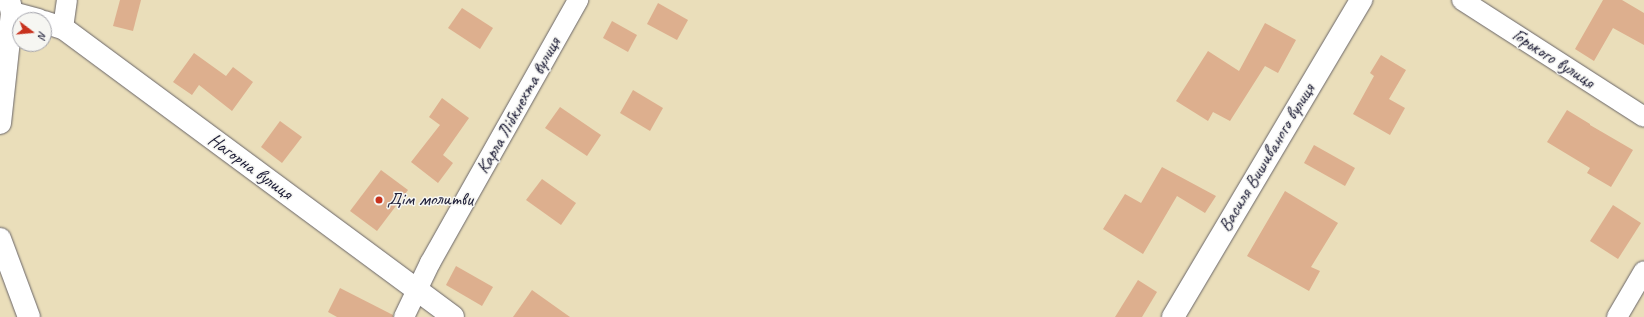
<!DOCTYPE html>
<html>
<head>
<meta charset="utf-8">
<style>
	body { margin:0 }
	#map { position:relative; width:1644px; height:317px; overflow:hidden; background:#eadeba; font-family:Caveat,sans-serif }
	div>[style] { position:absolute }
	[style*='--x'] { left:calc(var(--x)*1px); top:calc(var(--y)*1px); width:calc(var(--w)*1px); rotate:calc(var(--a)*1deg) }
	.building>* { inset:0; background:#ddaf8e }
	.roads { filter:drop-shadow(0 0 1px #686467) drop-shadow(0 0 1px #686467) }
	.street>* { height:20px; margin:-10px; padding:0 10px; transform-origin:10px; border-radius:10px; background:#fff }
	.secondary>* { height:22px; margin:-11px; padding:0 11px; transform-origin:11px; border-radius:11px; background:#fff }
	.primary>* { height:22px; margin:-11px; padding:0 11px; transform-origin:11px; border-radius:11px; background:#fff }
	.dots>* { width:11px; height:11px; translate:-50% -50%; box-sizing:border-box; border:2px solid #f6f6f2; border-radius:50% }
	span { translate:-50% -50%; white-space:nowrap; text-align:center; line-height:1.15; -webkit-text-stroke:3px #f6f6f2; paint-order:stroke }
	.street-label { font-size:19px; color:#22223b }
	.poi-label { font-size:19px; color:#22223b }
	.left { translate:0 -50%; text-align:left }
	.north { position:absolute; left:12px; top:12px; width:40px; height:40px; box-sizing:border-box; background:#f6f6f2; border:1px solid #a1a1a9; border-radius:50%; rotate:106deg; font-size:11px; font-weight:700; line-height:16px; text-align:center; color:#22223b }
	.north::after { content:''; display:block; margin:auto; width:14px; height:18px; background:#c8321e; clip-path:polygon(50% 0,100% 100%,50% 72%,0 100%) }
</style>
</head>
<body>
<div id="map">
	<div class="building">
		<i style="clip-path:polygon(120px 0,141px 0,133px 31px,113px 26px)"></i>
		<i style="clip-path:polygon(1603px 0,1622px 0,1644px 13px,1644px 45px,1613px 28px,1594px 61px,1575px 49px)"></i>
		<i style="clip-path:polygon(658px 3px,688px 20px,677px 40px,647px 24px)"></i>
		<i style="clip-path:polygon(462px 8px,493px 28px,480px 49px,448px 28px)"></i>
		<i style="clip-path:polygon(612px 21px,637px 35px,628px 52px,603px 38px)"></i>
		<i style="clip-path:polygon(1265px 23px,1296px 40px,1278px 73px,1265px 66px,1230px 121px,1213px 112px,1208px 121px,1176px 101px,1208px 51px,1239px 71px)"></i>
		<i style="clip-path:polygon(194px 53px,226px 76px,233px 67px,253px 82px,232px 111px,199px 85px,192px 95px,173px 82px)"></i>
		<i style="clip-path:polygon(1381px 55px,1406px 70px,1389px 99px,1405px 108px,1390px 135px,1353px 114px,1374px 76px,1370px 73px)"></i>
		<i style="clip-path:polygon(633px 90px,663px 108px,650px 131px,620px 113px)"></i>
		<i style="clip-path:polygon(442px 98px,469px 118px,443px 155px,453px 163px,438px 183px,411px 162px,440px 125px,429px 117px)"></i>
		<i style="clip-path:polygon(560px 107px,601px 135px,587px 156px,545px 128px)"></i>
		<i style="clip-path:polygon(1567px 110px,1590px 124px,1590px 125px,1633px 150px,1611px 187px,1587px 173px,1590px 168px,1547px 142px)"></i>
		<i style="clip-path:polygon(280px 121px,302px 137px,282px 163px,261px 147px)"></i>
		<i style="clip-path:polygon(1314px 145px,1355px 168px,1345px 186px,1304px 163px)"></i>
		<i style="clip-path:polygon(1162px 167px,1216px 196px,1205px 213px,1177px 196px,1143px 254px,1103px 229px,1125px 194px,1141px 203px)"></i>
		<i style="clip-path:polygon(381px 170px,408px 190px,377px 231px,350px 211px)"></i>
		<i style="clip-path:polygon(542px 179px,576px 203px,561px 225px,526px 200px)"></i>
		<i style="clip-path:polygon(1285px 191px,1338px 223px,1311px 267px,1320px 271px,1309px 291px,1247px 256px)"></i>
		<i style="clip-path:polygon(1613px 205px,1641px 223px,1618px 259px,1590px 241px)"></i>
		<i style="clip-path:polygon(456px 266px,493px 287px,482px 306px,446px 285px)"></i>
		<i style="clip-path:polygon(1138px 280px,1157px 292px,1142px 317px,1115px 317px)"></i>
		<i style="clip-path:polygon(340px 288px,393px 315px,393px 317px,337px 317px,328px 312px)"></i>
		<i style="clip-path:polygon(532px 290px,570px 317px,513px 317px)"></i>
	</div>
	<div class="roads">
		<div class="street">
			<i style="--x:1462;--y:0;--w:216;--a:32.7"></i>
			<i style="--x:63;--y:28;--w:28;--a:-82"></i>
			<i style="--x:404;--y:317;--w:60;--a:-64.3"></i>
			<i style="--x:430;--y:263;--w:302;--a:-60.6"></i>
			<i style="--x:1617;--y:317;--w:53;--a:-59.6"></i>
		</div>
		<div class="secondary">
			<i style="--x:0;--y:123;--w:111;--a:-83.8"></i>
			<i style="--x:0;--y:239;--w:83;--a:69.6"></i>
			<i style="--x:1173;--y:317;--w:369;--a:-59.3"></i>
		</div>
		<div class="primary">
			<i style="--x:9;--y:0;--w:13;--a:77"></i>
			<i style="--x:12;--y:13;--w:27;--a:15"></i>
			<i style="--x:44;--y:22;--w:20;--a:18"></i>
			<i style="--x:63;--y:28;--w:485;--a:36.5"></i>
		</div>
	</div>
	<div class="dots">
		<i style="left:379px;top:200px;background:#c8321e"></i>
	</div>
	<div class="street-label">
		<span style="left:1553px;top:59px;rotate:33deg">Горького вулиця</span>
		<span style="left:519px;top:106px;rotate:-61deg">Карла Лібкнехта вулиця</span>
		<span style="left:1267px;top:158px;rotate:-59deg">Василя Вишиваного вулиця</span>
		<span style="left:250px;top:167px;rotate:36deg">Нагорна вулиця</span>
	</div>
	<div class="poi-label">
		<span class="left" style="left:387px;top:200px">Дім молитви</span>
	</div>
	<div class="north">N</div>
</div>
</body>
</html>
